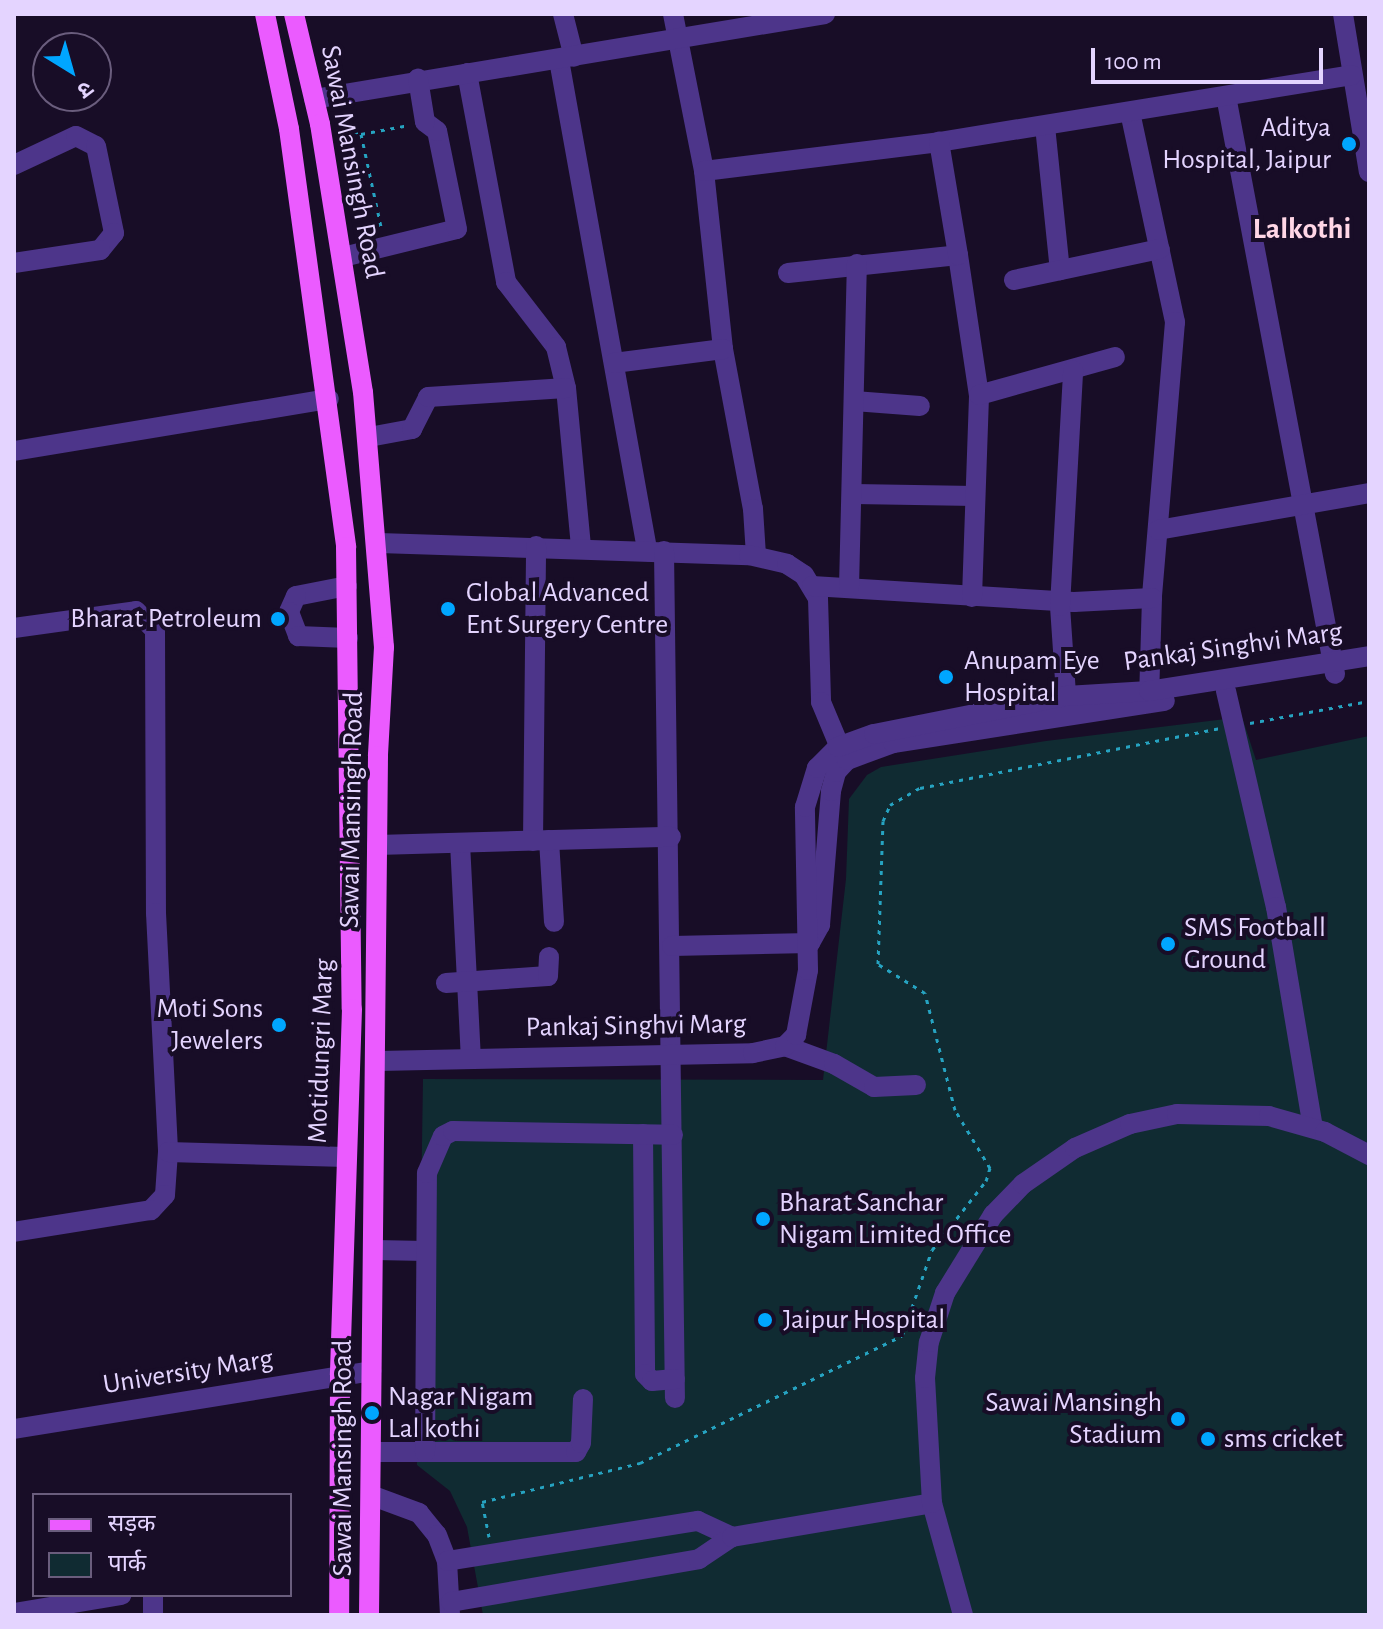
<!DOCTYPE html>
<html>
<head>
<meta charset="utf-8">
<style>
	body { margin:0 }
	#map { position:relative; width:1383px; height:1629px; overflow:hidden; background:#180d27; font-family:"Alegreya Sans","Noto Sans Devanagari",sans-serif }
	div>[style] { position:absolute }
	[style*='--x'] { left:calc(var(--x)*1px); top:calc(var(--y)*1px); width:calc(var(--w)*1px); rotate:calc(var(--a)*1deg) }
	.green>* { inset:0; background:#102b32 }
	.path>* { height:3px; margin-top:-1.5px; transform-origin:0; background:repeating-linear-gradient(90deg,#26a3c1 0 4px,transparent 0 10px) }
	.minor>* { height:20px; margin:-10px; padding:0 10px; transform-origin:10px; border-radius:10px; background:#4d358a }
	.major>* { height:20px; margin:-10px; padding:0 10px; transform-origin:10px; border-radius:10px; background:#eb5bff }
	.dots>* { width:22px; height:22px; translate:-50% -50%; box-sizing:border-box; border:4px solid #180d27; border-radius:50% }
	span { translate:-50% -50%; white-space:nowrap; text-align:center; line-height:1.15; -webkit-text-stroke:8px #180d27; paint-order:stroke }
	.poi-label { font-size:28px; color:#e4d4ff }
	.right { translate:-100% -50%; text-align:right }
	.left { translate:0 -50%; text-align:left }
	.street-label { font-size:28px; color:#e4d4ff }
	.neighbourhood-label { font-size:30px; color:#ffd6e6; font-weight:700 }
	.frame { position:absolute; inset:0; border:16px solid #e4d4ff; pointer-events:none }
	.legend { position:absolute; left:32px; top:1493px; width:260px; height:104px; box-sizing:border-box; background:#180d27; border:2px solid #6a5d7d; margin:0; padding:10px 14px; list-style:none; font-size:24px; color:#e4d4ff }
	.legend li { display:flex; align-items:center; gap:16px; height:40px }
	.legend b { width:40px; border:2px solid #6a5d7d }
	.north { position:absolute; left:32px; top:32px; width:80px; height:80px; box-sizing:border-box; background:#180d27; border:2px solid #6a5d7d; border-radius:50%; rotate:143deg; font-size:22px; font-weight:700; line-height:32px; text-align:center; color:#e4d4ff }
	.north::after { content:''; display:block; margin:auto; width:28px; height:36px; background:#00a6ff; clip-path:polygon(50% 0,100% 100%,50% 72%,0 100%) }
	.scale { position:absolute; left:1091px; top:48px; width:232px; height:36px; box-sizing:border-box; border:4px solid #e4d4ff; border-top:0; padding-left:10px; font-size:24px; line-height:28px; white-space:nowrap; color:#e4d4ff; -webkit-text-stroke:6px #180d27; paint-order:stroke }
</style>
</head>
<body>
<div id="map">
	<div class="green">
		<i style="clip-path:polygon(1242px 717px,1256px 760px,1369px 736px,1369px 1615px,483px 1615px,467px 1527px,450px 1491px,417px 1465px,423px 1079px,823px 1080px,846px 879px,849px 799px,867px 775px,881px 767px,1046px 741px)"></i>
	</div>
	<div class="path">
		<i style="--x:336;--y:123;--w:27;--a:24"></i>
		<i style="--x:361;--y:134;--w:99;--a:77.8"></i>
		<i style="--x:361;--y:134;--w:49;--a:-10.6"></i>
		<i style="--x:1250;--y:723;--w:121;--a:-10.5"></i>
		<i style="--x:489;--y:1537;--w:36;--a:-101"></i>
		<i style="--x:482;--y:1502;--w:163;--a:-13.9"></i>
		<i style="--x:640;--y:1463;--w:291;--a:-25.9"></i>
		<i style="--x:902;--y:1336;--w:91;--a:-70.8"></i>
		<i style="--x:932;--y:1250;--w:88;--a:-52"></i>
		<i style="--x:986;--y:1181;--w:14;--a:-73"></i>
		<i style="--x:990;--y:1168;--w:68;--a:-121.1"></i>
		<i style="--x:955;--y:1110;--w:121;--a:-104.4"></i>
		<i style="--x:925;--y:993;--w:55;--a:-148.3"></i>
		<i style="--x:878;--y:964;--w:143;--a:-88"></i>
		<i style="--x:883;--y:821;--w:17;--a:-66"></i>
		<i style="--x:890;--y:805;--w:34;--a:-30"></i>
		<i style="--x:920;--y:788;--w:305;--a:-11.3"></i>
	</div>
	<div class="minor">
		<i style="--x:563;--y:14;--w:44;--a:75.7"></i>
		<i style="--x:673;--y:14;--w:160;--a:78.8"></i>
		<i style="--x:704;--y:171;--w:179;--a:83.9"></i>
		<i style="--x:723;--y:349;--w:163;--a:79.4"></i>
		<i style="--x:753;--y:509;--w:47;--a:86.3"></i>
		<i style="--x:1343;--y:14;--w:160;--a:80.7"></i>
		<i style="--x:559;--y:60;--w:499;--a:79.8"></i>
		<i style="--x:467;--y:73;--w:213;--a:79.4"></i>
		<i style="--x:506;--y:282;--w:82;--a:52.4"></i>
		<i style="--x:556;--y:347;--w:42;--a:76.3"></i>
		<i style="--x:566;--y:388;--w:161;--a:84.6"></i>
		<i style="--x:1226;--y:96;--w:588;--a:79.32"></i>
		<i style="--x:314;--y:99;--w:518;--a:-9.44"></i>
		<i style="--x:1130;--y:112;--w:215;--a:77.9"></i>
		<i style="--x:1175;--y:322;--w:277;--a:94.8"></i>
		<i style="--x:1152;--y:598;--w:104;--a:91.7"></i>
		<i style="--x:1045;--y:126;--w:145;--a:84.1"></i>
		<i style="--x:14;--y:165;--w:68;--a:-25.1"></i>
		<i style="--x:76;--y:136;--w:22;--a:27"></i>
		<i style="--x:96;--y:146;--w:89;--a:78.3"></i>
		<i style="--x:114;--y:233;--w:22;--a:129"></i>
		<i style="--x:100;--y:250;--w:87;--a:171.4"></i>
		<i style="--x:704;--y:171;--w:237;--a:-7"></i>
		<i style="--x:939;--y:142;--w:418;--a:-9.2"></i>
		<i style="--x:958;--y:255;--w:142;--a:81.5"></i>
		<i style="--x:343;--y:257;--w:117;--a:-13.8"></i>
		<i style="--x:457;--y:229;--w:100;--a:-101.5"></i>
		<i style="--x:437;--y:131;--w:15;--a:-143"></i>
		<i style="--x:425;--y:122;--w:44;--a:-99.2"></i>
		<i style="--x:788;--y:273;--w:171;--a:-6"></i>
		<i style="--x:958;--y:255;--w:115;--a:-99.5"></i>
		<i style="--x:1014;--y:280;--w:149;--a:-12"></i>
		<i style="--x:614;--y:363;--w:110;--a:-7.3"></i>
		<i style="--x:854;--y:401;--w:66;--a:4.3"></i>
		<i style="--x:369;--y:437;--w:44;--a:-10.5"></i>
		<i style="--x:412;--y:429;--w:36;--a:-63"></i>
		<i style="--x:428;--y:397;--w:138;--a:-3.7"></i>
		<i style="--x:14;--y:451;--w:319;--a:-9.4"></i>
		<i style="--x:854;--y:494;--w:121;--a:0.9"></i>
		<i style="--x:1158;--y:530;--w:214;--a:-9.9"></i>
		<i style="--x:379;--y:543;--w:370;--a:1.9"></i>
		<i style="--x:749;--y:555;--w:39;--a:13"></i>
		<i style="--x:787;--y:564;--w:20;--a:33"></i>
		<i style="--x:804;--y:575;--w:27;--a:59"></i>
		<i style="--x:818;--y:598;--w:104;--a:88.3"></i>
		<i style="--x:821;--y:702;--w:60;--a:67.3"></i>
		<i style="--x:664;--y:551;--w:847;--a:89.26"></i>
		<i style="--x:347;--y:586;--w:52;--a:168.9"></i>
		<i style="--x:296;--y:596;--w:17;--a:114"></i>
		<i style="--x:289;--y:612;--w:26;--a:69"></i>
		<i style="--x:298;--y:636;--w:50;--a:2.3"></i>
		<i style="--x:812;--y:586;--w:262;--a:3.5"></i>
		<i style="--x:1074;--y:602;--w:78;--a:-2.9"></i>
		<i style="--x:849;--y:587;--w:323;--a:-88.6"></i>
		<i style="--x:972;--y:597;--w:202;--a:-88"></i>
		<i style="--x:979;--y:395;--w:141;--a:-15.6"></i>
		<i style="--x:14;--y:628;--w:123;--a:-7.9"></i>
		<i style="--x:136;--y:611;--w:27;--a:45"></i>
		<i style="--x:155;--y:630;--w:283;--a:89.8"></i>
		<i style="--x:156;--y:913;--w:239;--a:87.1"></i>
		<i style="--x:168;--y:1152;--w:43;--a:94"></i>
		<i style="--x:165;--y:1195;--w:21;--a:133"></i>
		<i style="--x:151;--y:1210;--w:139;--a:170.9"></i>
		<i style="--x:1226;--y:691;--w:222;--a:77"></i>
		<i style="--x:1276;--y:907;--w:224;--a:80.5"></i>
		<i style="--x:1067;--y:709;--w:103;--a:-93.9"></i>
		<i style="--x:1060;--y:606;--w:236;--a:-86.8"></i>
		<i style="--x:549;--y:840;--w:82;--a:86.5"></i>
		<i style="--x:533;--y:841;--w:295;--a:-89.4"></i>
		<i style="--x:460;--y:843;--w:215;--a:87.1"></i>
		<i style="--x:377;--y:845;--w:294;--a:-1.6"></i>
		<i style="--x:810;--y:943;--w:21;--a:-61"></i>
		<i style="--x:820;--y:925;--w:134;--a:-85.3"></i>
		<i style="--x:831;--y:791;--w:20;--a:-75"></i>
		<i style="--x:836;--y:772;--w:16;--a:-47"></i>
		<i style="--x:847;--y:760;--w:49;--a:-20.3"></i>
		<i style="--x:893;--y:743;--w:275;--a:-8.8"></i>
		<i style="--x:672;--y:946;--w:138;--a:-1.2"></i>
		<i style="--x:446;--y:983;--w:102;--a:-3.9"></i>
		<i style="--x:548;--y:976;--w:19;--a:-87"></i>
		<i style="--x:785;--y:1046;--w:52;--a:20.2"></i>
		<i style="--x:834;--y:1064;--w:46;--a:29.9"></i>
		<i style="--x:874;--y:1087;--w:42;--a:-2.7"></i>
		<i style="--x:379;--y:1061;--w:374;--a:-1.2"></i>
		<i style="--x:753;--y:1053;--w:33;--a:-12"></i>
		<i style="--x:785;--y:1046;--w:16;--a:-45"></i>
		<i style="--x:796;--y:1035;--w:66;--a:-79.5"></i>
		<i style="--x:808;--y:970;--w:163;--a:-91.1"></i>
		<i style="--x:805;--y:807;--w:41;--a:-72.9"></i>
		<i style="--x:817;--y:768;--w:30;--a:-45"></i>
		<i style="--x:838;--y:747;--w:38;--a:-20"></i>
		<i style="--x:874;--y:734;--w:196;--a:-11.2"></i>
		<i style="--x:1066;--y:696;--w:83;--a:-3.4"></i>
		<i style="--x:1149;--y:691;--w:223;--a:-9"></i>
		<i style="--x:643;--y:1134;--w:240;--a:89.5"></i>
		<i style="--x:645;--y:1374;--w:10;--a:45"></i>
		<i style="--x:652;--y:1381;--w:23;--a:-5"></i>
		<i style="--x:168;--y:1152;--w:178;--a:1.6"></i>
		<i style="--x:374;--y:1250;--w:52;--a:1.1"></i>
		<i style="--x:14;--y:1429;--w:362;--a:-9.2"></i>
		<i style="--x:373;--y:1452;--w:203;--a:0"></i>
		<i style="--x:576;--y:1452;--w:10;--a:-61"></i>
		<i style="--x:581;--y:1443;--w:44;--a:-87.4"></i>
		<i style="--x:425;--y:1452;--w:279;--a:-89.6"></i>
		<i style="--x:427;--y:1173;--w:40;--a:-66.6"></i>
		<i style="--x:443;--y:1136;--w:11;--a:-27"></i>
		<i style="--x:453;--y:1131;--w:220;--a:1"></i>
		<i style="--x:373;--y:1496;--w:49;--a:20.3"></i>
		<i style="--x:419;--y:1513;--w:28;--a:51"></i>
		<i style="--x:437;--y:1535;--w:28;--a:69"></i>
		<i style="--x:447;--y:1561;--w:54;--a:86.8"></i>
		<i style="--x:447;--y:1561;--w:254;--a:-9.1"></i>
		<i style="--x:698;--y:1521;--w:38;--a:25"></i>
		<i style="--x:153;--y:1595;--w:20;--a:90"></i>
		<i style="--x:451;--y:1602;--w:252;--a:-9.8"></i>
		<i style="--x:699;--y:1559;--w:40;--a:-34"></i>
		<i style="--x:732;--y:1537;--w:203;--a:-9.6"></i>
		<i style="--x:14;--y:1613;--w:109;--a:-9.5"></i>
		<i style="--x:963;--y:1615;--w:116;--a:-105.5"></i>
		<i style="--x:932;--y:1503;--w:125;--a:-93.2"></i>
		<i style="--x:925;--y:1378;--w:36;--a:-84"></i>
		<i style="--x:929;--y:1342;--w:52;--a:-71.9"></i>
		<i style="--x:945;--y:1293;--w:92;--a:-58.4"></i>
		<i style="--x:993;--y:1215;--w:43;--a:-45.9"></i>
		<i style="--x:1023;--y:1184;--w:63;--a:-34.7"></i>
		<i style="--x:1075;--y:1148;--w:60;--a:-23.6"></i>
		<i style="--x:1130;--y:1124;--w:48;--a:-12"></i>
		<i style="--x:1177;--y:1114;--w:92;--a:1.2"></i>
		<i style="--x:1269;--y:1116;--w:58;--a:15.9"></i>
		<i style="--x:1325;--y:1132;--w:50;--a:27.6"></i>
	</div>
	<div class="major">
		<i style="--x:265;--y:14;--w:117;--a:78.2"></i>
		<i style="--x:289;--y:129;--w:422;--a:82.2"></i>
		<i style="--x:346;--y:547;--w:462;--a:89.3"></i>
		<i style="--x:352;--y:1009;--w:366;--a:91.9"></i>
		<i style="--x:340;--y:1375;--w:240;--a:90.2"></i>
		<i style="--x:294;--y:14;--w:113;--a:76.7"></i>
		<i style="--x:320;--y:124;--w:271;--a:80.9"></i>
		<i style="--x:363;--y:392;--w:256;--a:85.3"></i>
		<i style="--x:384;--y:647;--w:109;--a:93.2"></i>
		<i style="--x:378;--y:756;--w:859;--a:90.6"></i>
	</div>
	<div class="dots">
		<i style="left:1349px;top:144px;background:#00a6ff"></i>
		<i style="left:448px;top:609px;background:#00a6ff"></i>
		<i style="left:278px;top:619px;background:#00a6ff"></i>
		<i style="left:946px;top:677px;background:#00a6ff"></i>
		<i style="left:1168px;top:944px;background:#00a6ff"></i>
		<i style="left:279px;top:1025px;background:#00a6ff"></i>
		<i style="left:763px;top:1219px;background:#00a6ff"></i>
		<i style="left:765px;top:1320px;background:#00a6ff"></i>
		<i style="left:372px;top:1413px;background:#00a6ff"></i>
		<i style="left:1178px;top:1419px;background:#00a6ff"></i>
		<i style="left:1208px;top:1439px;background:#00a6ff"></i>
	</div>
	<div class="poi-label">
		<span class="right" style="left:1331px;top:144px">Aditya<br>Hospital, Jaipur</span>
		<span class="left" style="left:466px;top:609px">Global Advanced<br>Ent Surgery Centre</span>
		<span class="right" style="left:262px;top:619px">Bharat Petroleum</span>
		<span class="left" style="left:964px;top:677px">Anupam Eye<br>Hospital</span>
		<span class="left" style="left:1184px;top:944px">SMS Football<br>Ground</span>
		<span class="right" style="left:263px;top:1025px">Moti Sons<br>Jewelers</span>
		<span class="left" style="left:779px;top:1219px">Bharat Sanchar<br>Nigam Limited Office</span>
		<span class="left" style="left:783px;top:1320px">Jaipur Hospital</span>
		<span class="left" style="left:388px;top:1413px">Nagar Nigam<br>Lal kothi</span>
		<span class="right" style="left:1162px;top:1419px">Sawai Mansingh<br>Stadium</span>
		<span class="left" style="left:1224px;top:1439px">sms cricket</span>
	</div>
	<div class="street-label">
		<span style="left:352px;top:162px;rotate:79deg">Sawai Mansingh Road</span>
		<span style="left:1233px;top:647px;rotate:-8deg">Pankaj Singhvi Marg</span>
		<span style="left:352px;top:810px;rotate:-89deg">Sawai Mansingh Road</span>
		<span style="left:636px;top:1026px;rotate:-1deg">Pankaj Singhvi Marg</span>
		<span style="left:321px;top:1051px;rotate:-88deg">Motidungri Marg</span>
		<span style="left:188px;top:1372px;rotate:-9deg">University Marg</span>
		<span style="left:343px;top:1458px;rotate:-90deg">Sawai Mansingh Road</span>
	</div>
	<div class="neighbourhood-label">
		<span style="left:1302px;top:229px">Lalkothi</span>
	</div>
	<div class="frame"></div>
	<ul class="legend">
	<li><b style="height:10px;background:#eb5bff"></b>सड़क</li>
	<li><b style="height:22px;background:#102b32"></b>पार्क</li>
	</ul>
	<div class="north">उ</div>
	<div class="scale">100 m</div>
</div>
</body>
</html>
